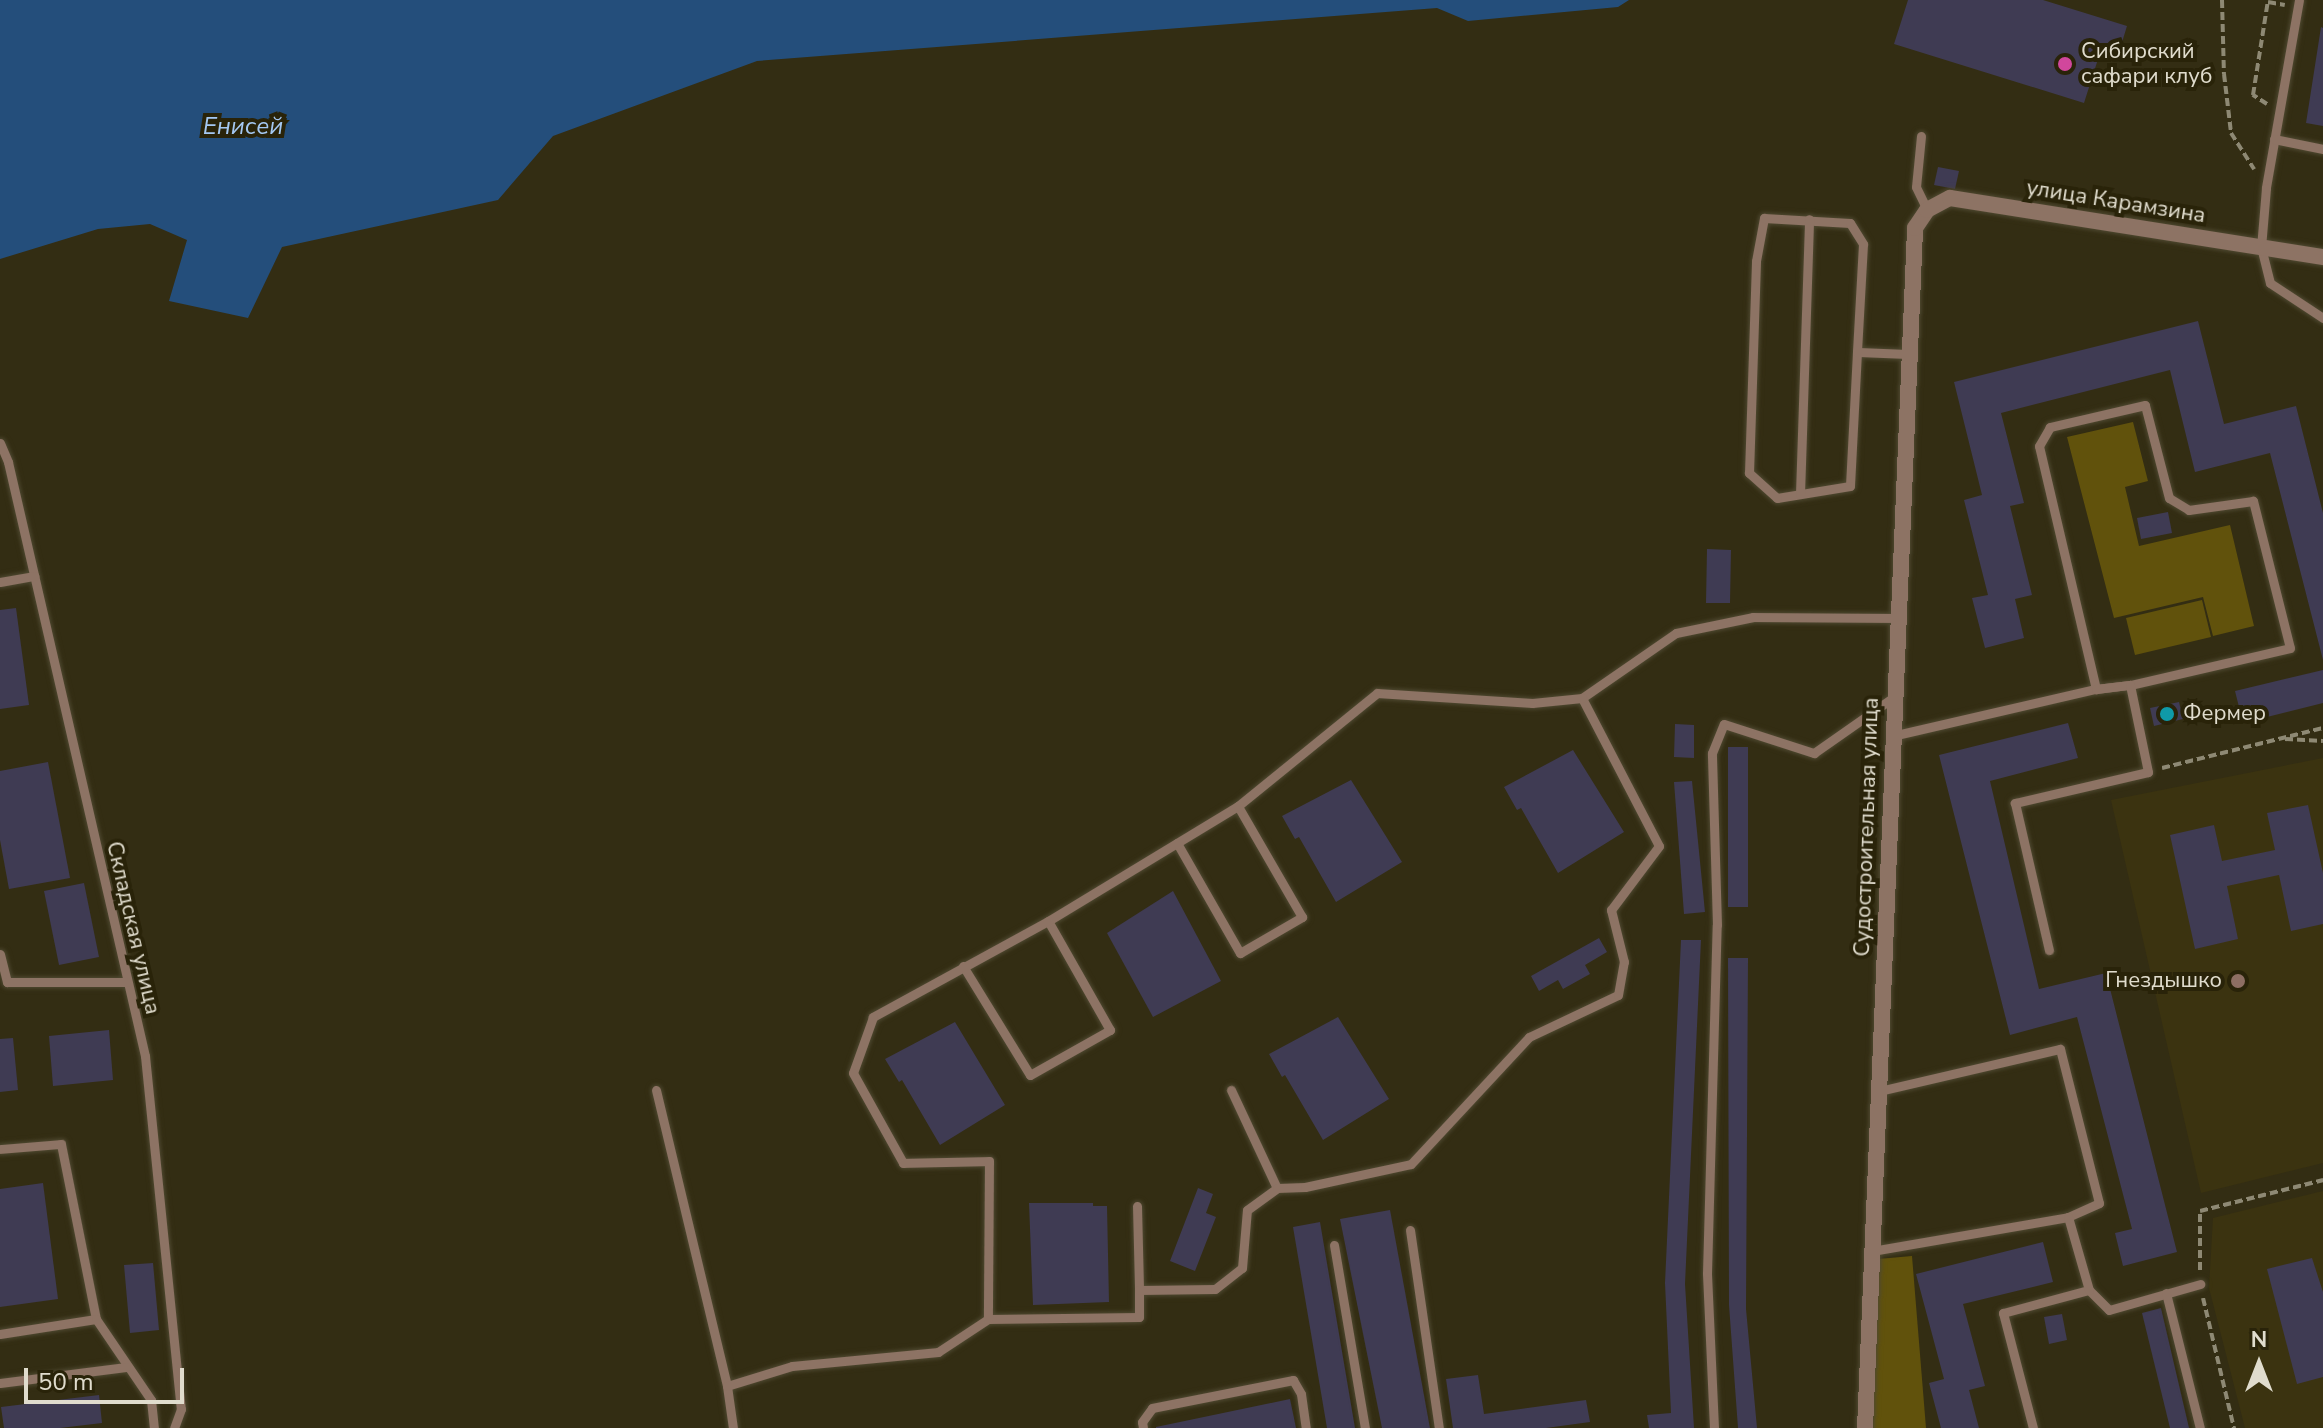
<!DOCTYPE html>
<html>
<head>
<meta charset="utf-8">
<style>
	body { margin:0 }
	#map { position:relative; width:2323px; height:1428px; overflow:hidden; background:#332d13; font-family:"Nunito Sans",sans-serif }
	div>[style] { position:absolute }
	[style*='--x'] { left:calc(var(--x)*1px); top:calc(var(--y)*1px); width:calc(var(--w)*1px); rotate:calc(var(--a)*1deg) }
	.built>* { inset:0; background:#3b3310 }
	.green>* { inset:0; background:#61520c }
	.water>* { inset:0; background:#244e7b }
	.building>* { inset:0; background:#3f3b53 }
	.path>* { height:4px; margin-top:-2px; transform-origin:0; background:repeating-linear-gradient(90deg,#8e8974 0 8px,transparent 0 12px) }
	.roads { filter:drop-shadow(0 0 2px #4f4931) drop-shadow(0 0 2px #4f4931) }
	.service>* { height:9px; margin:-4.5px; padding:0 4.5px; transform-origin:4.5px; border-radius:4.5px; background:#8d7364 }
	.minor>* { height:16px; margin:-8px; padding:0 8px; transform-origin:8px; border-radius:8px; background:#8d7364 }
	.dots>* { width:22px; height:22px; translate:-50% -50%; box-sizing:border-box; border:4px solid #292309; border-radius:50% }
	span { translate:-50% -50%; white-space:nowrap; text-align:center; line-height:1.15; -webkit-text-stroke:8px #292309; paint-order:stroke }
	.poi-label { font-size:22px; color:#e0dccd }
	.left { translate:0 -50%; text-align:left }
	.right { translate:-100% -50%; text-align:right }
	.street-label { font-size:22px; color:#e0dccd }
	.water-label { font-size:24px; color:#a4c8f2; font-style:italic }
	.north { position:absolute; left:2219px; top:1324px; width:80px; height:80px; -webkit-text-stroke:6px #292309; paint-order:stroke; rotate:0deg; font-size:22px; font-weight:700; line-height:32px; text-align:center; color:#e0dccd }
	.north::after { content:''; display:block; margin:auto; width:28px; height:36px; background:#e0dccd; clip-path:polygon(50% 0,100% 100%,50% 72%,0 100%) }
	.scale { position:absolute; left:24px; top:1368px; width:160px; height:36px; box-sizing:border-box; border:4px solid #e0dccd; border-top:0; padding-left:10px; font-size:24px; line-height:28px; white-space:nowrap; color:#e0dccd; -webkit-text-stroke:6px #292309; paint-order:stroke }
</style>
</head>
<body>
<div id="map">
	<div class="built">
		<i style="clip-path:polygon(2323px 758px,2323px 1163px,2201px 1193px,2111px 800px)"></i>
		<i style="clip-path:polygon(2323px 1191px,2323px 1428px,2245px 1428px,2209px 1288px,2213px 1218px)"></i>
	</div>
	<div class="green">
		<i style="clip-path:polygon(2133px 422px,2148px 481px,2125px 487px,2139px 546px,2230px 525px,2254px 626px,2213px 636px,2203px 597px,2114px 618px,2067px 437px)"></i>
		<i style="clip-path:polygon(2202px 600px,2211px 637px,2135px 655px,2126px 618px)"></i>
		<i style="clip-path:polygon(1912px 1256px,1926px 1428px,1873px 1428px,1878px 1259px)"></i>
	</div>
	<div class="water">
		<i style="clip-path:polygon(0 0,1629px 0,1618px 7px,1468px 21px,1437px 8px,757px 61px,553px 136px,498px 200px,282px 247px,248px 318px,169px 301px,187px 240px,150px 224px,98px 229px,0 259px)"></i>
	</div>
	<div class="building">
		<i style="clip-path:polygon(1908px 0,2043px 0,2127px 26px,2116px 62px,2099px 56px,2084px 103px,1894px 44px)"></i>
		<i style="clip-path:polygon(2321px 27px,2323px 28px,2323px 126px,2306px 123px)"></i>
		<i style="clip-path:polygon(1938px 167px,1959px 171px,1955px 189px,1934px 185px)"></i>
		<i style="clip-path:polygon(2198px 321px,2224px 424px,2296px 406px,2323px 513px,2323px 660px,2270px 453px,2195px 472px,2170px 370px,2001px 413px,2024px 503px,2010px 506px,2032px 595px,2015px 599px,2024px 638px,1985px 648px,1972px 598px,1988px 595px,1964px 500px,1982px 495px,1954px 382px)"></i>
		<i style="clip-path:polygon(2168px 512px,2172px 533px,2141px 539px,2137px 518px)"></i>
		<i style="clip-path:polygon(1707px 549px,1731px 550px,1730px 603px,1706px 603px)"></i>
		<i style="clip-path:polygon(16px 608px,29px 705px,0 709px,0 610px)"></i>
		<i style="clip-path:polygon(2323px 670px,2323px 703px,2243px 723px,2235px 691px)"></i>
		<i style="clip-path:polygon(2179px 702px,2183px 719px,2154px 726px,2150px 708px)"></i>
		<i style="clip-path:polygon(2068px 723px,2078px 758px,1990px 781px,2039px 989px,2106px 973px,2177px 1252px,2123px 1266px,2115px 1233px,2132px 1229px,2077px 1017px,2010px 1035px,1939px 755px)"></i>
		<i style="clip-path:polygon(1675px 724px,1694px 725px,1694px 758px,1674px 757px)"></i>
		<i style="clip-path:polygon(1728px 747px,1748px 747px,1748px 907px,1728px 907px)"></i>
		<i style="clip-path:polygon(1573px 750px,1624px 832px,1558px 873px,1521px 808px,1517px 810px,1504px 787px)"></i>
		<i style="clip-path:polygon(48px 762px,70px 878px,9px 889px,0 840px,0 771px)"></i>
		<i style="clip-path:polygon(1351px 780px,1402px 862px,1336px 902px,1299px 837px,1295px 839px,1282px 816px)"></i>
		<i style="clip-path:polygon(1692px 781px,1705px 912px,1684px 914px,1674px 782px)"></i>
		<i style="clip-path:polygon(2308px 805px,2323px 873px,2323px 924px,2291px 931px,2279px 875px,2227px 886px,2238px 939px,2195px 949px,2170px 835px,2214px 825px,2222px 861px,2275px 850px,2267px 813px)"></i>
		<i style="clip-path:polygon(84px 883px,99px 957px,59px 965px,44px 891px)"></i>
		<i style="clip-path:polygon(1173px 891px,1221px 981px,1153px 1017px,1107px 933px)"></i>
		<i style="clip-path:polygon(1599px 938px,1607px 952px,1585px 965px,1590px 974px,1563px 989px,1558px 980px,1539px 991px,1531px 976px)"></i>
		<i style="clip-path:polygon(1681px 940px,1701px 940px,1685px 1284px,1694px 1428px,1649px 1428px,1647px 1415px,1671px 1413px,1665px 1283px)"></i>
		<i style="clip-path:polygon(1728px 958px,1748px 958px,1746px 1309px,1757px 1428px,1738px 1428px,1729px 1305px)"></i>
		<i style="clip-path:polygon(1338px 1017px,1389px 1099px,1323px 1140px,1285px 1075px,1282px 1077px,1269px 1054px)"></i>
		<i style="clip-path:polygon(955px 1022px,1005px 1105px,940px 1145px,902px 1080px,899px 1082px,885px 1059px)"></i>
		<i style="clip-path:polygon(109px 1030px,113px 1080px,53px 1086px,49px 1036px)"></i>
		<i style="clip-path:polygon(13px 1038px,18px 1090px,0 1092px,0 1039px)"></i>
		<i style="clip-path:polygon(43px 1183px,58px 1299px,0 1307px,0 1189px)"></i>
		<i style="clip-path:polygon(1198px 1188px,1213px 1194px,1206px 1213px,1216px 1217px,1195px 1271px,1170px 1261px)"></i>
		<i style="clip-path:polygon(1029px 1203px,1093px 1203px,1093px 1206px,1107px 1206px,1109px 1302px,1033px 1305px)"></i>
		<i style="clip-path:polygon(1390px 1210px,1430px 1428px,1382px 1428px,1340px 1219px)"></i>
		<i style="clip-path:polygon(1320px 1222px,1355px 1428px,1327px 1428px,1293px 1227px)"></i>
		<i style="clip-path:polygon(2043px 1242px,2053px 1282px,1963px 1304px,1985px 1386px,1969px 1390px,1979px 1428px,1941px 1428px,1929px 1383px,1944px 1379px,1916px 1274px)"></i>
		<i style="clip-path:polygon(2312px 1258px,2323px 1292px,2323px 1377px,2297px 1384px,2267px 1269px)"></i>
		<i style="clip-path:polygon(153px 1263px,159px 1330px,130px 1333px,124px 1265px)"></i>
		<i style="clip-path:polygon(2161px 1308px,2189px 1428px,2170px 1428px,2142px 1313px)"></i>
		<i style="clip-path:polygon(2062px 1314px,2067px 1340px,2049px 1344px,2044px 1317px)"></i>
		<i style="clip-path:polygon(1478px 1375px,1484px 1414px,1586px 1400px,1590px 1422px,1546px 1428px,1453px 1428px,1446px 1379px)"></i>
		<i style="clip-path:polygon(99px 1395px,102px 1423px,60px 1428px,4px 1428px,1px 1407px)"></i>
		<i style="clip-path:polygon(1290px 1399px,1296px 1428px,1156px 1428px,1156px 1427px)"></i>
	</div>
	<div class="path">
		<i style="--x:2222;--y:0;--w:74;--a:88.5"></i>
		<i style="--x:2224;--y:74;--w:59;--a:83.2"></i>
		<i style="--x:2231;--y:133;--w:43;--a:57.4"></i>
		<i style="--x:2268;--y:2;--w:17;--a:10"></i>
		<i style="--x:2267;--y:104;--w:17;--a:-147"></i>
		<i style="--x:2253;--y:95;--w:96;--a:-81"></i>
		<i style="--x:2285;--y:739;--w:38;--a:3"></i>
		<i style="--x:2162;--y:768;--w:166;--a:-14"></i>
		<i style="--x:2200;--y:1270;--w:59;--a:-90"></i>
		<i style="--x:2200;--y:1211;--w:127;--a:-14.1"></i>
		<i style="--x:2203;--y:1298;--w:134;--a:76.6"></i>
	</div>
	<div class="roads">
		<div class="service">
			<i style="--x:2299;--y:0;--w:191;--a:100"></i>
			<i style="--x:2266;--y:188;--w:59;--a:94.8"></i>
			<i style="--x:2261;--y:247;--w:37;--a:76"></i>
			<i style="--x:2270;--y:283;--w:64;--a:33.4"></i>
			<i style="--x:1921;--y:136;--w:51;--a:95.6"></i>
			<i style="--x:1916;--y:187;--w:25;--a:64"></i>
			<i style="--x:2274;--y:139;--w:50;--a:11.5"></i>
			<i style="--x:1857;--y:352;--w:134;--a:93"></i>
			<i style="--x:1850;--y:486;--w:74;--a:170.7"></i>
			<i style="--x:1777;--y:498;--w:38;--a:-138"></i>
			<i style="--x:1749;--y:473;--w:212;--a:-88.1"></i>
			<i style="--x:1756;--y:261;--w:44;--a:-79.5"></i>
			<i style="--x:1764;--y:218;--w:86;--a:3.3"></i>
			<i style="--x:1850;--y:223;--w:25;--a:58"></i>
			<i style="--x:1863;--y:244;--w:108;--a:93.2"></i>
			<i style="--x:1857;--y:352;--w:52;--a:2.2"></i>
			<i style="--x:0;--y:443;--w:21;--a:67"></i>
			<i style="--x:8;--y:462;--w:610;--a:77.01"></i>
			<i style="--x:145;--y:1056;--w:355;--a:84.2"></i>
			<i style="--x:181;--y:1409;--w:20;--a:110"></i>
			<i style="--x:1800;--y:494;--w:275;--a:-88.1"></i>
			<i style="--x:0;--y:582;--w:35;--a:-10"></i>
			<i style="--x:1582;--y:698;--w:114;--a:-34.7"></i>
			<i style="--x:1676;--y:633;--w:79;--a:-11.7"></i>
			<i style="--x:1753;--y:617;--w:144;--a:0.4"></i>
			<i style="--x:1892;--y:736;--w:209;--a:-13"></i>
			<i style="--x:2096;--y:689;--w:34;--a:-7"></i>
			<i style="--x:2130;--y:685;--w:164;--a:-13"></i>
			<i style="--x:2290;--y:648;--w:152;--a:-104.1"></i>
			<i style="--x:2253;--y:501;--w:65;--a:172"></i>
			<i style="--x:2189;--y:510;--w:23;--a:-149"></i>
			<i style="--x:2169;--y:498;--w:96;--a:-104.5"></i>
			<i style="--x:2145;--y:405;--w:98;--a:167"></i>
			<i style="--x:2050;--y:427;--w:22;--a:120"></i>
			<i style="--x:2039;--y:446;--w:250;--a:76.8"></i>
			<i style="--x:2096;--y:689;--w:34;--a:-7"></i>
			<i style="--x:2130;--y:685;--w:89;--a:78.3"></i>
			<i style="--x:2148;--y:772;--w:137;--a:166.9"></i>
			<i style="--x:2015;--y:803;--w:151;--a:77"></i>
			<i style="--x:1177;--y:843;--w:127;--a:60.2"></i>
			<i style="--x:1240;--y:953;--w:72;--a:-30.1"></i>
			<i style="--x:1302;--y:917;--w:128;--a:-120"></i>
			<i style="--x:0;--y:954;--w:29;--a:76"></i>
			<i style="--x:7;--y:982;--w:119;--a:0"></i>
			<i style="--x:963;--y:966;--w:128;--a:58.4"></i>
			<i style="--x:1030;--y:1075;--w:92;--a:-29.4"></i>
			<i style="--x:1110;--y:1030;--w:125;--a:-119.6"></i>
			<i style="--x:656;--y:1090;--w:304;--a:76.5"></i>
			<i style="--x:727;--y:1386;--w:42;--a:81.9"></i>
			<i style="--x:1231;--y:1090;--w:108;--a:64.9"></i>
			<i style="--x:0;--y:1149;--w:61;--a:-4.7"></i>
			<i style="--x:61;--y:1144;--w:178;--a:78.7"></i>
			<i style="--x:1137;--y:1206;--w:84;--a:88.6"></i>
			<i style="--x:1410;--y:1230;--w:200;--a:81.7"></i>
			<i style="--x:1334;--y:1245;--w:186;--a:80.4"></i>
			<i style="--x:1872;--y:1251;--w:199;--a:-9.8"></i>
			<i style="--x:2068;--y:1217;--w:34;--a:-24"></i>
			<i style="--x:2099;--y:1203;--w:159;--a:-104.2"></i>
			<i style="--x:2060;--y:1049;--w:186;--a:166.9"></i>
			<i style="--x:2089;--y:1290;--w:28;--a:45"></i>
			<i style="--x:2109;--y:1310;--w:95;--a:-15.9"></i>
			<i style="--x:2166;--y:1293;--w:139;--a:75.9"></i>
			<i style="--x:0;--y:1334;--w:97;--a:-8.9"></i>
			<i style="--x:96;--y:1319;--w:98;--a:55.8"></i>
			<i style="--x:151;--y:1400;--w:28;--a:84"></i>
			<i style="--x:0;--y:1383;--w:127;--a:-7.2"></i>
			<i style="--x:727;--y:1386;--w:68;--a:-17.1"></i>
			<i style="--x:792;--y:1366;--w:147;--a:-5.5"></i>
			<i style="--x:938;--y:1352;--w:60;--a:-33.4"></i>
			<i style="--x:988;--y:1319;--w:151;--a:-0.8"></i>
			<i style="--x:1139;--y:1317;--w:27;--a:-90"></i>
			<i style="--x:1139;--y:1290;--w:76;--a:-0.8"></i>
			<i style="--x:1215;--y:1289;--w:34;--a:-38"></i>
			<i style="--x:1242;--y:1268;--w:58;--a:-85.1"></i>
			<i style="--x:1247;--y:1210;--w:37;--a:-36"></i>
			<i style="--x:1277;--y:1188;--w:28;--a:-2"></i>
			<i style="--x:1305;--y:1187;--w:108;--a:-12.2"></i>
			<i style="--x:1411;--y:1164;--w:173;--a:-47.1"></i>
			<i style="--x:1529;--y:1037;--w:98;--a:-25.3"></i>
			<i style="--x:1618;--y:995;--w:34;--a:-80"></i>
			<i style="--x:1624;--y:962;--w:54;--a:-104"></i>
			<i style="--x:1611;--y:910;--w:80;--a:-53.1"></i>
			<i style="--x:1659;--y:846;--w:167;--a:-117.5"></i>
			<i style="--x:1582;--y:698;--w:50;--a:174.3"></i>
			<i style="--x:1532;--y:703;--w:155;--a:-176.3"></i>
			<i style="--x:1377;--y:693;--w:179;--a:140.9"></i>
			<i style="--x:1238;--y:806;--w:222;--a:148.8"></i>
			<i style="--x:1048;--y:921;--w:200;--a:151.3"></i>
			<i style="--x:873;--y:1017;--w:59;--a:109.7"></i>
			<i style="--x:853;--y:1073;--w:103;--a:60.9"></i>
			<i style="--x:903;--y:1163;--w:86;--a:-1.3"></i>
			<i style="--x:989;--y:1161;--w:158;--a:90.4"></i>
			<i style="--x:1143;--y:1428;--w:6;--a:-99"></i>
			<i style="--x:1142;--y:1422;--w:17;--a:-54"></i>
			<i style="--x:1152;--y:1408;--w:144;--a:-11.2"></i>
			<i style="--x:1293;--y:1380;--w:16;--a:60"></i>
			<i style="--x:1301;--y:1394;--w:34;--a:82"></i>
			<i style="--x:1714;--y:1428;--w:155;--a:-92.6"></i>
			<i style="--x:1707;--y:1273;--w:348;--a:-88.4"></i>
			<i style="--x:1717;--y:925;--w:172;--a:-91.7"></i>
			<i style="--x:1712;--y:753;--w:31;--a:-68"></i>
			<i style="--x:1724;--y:724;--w:95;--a:17.9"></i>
			<i style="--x:1814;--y:753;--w:98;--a:-35"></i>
			<i style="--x:2033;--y:1428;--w:119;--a:-104.6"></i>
			<i style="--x:2003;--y:1313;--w:89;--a:-15"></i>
			<i style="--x:2089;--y:1290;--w:76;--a:-106"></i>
		</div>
		<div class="minor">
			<i style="--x:1865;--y:1428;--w:1201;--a:-87.61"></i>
			<i style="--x:1915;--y:228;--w:22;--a:-56"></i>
			<i style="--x:1927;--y:210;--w:26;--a:-28"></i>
			<i style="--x:1950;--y:198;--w:378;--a:9"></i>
		</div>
	</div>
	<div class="dots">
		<i style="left:2065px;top:64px;background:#d1479c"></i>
		<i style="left:2167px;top:714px;background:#0f9aa8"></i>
		<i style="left:2238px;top:981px;background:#8d6e63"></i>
	</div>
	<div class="poi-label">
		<span class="left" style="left:2081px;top:64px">Сибирский<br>сафари клуб</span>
		<span class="left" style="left:2183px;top:714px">Фермер</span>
		<span class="right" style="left:2222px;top:981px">Гнездышко</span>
	</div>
	<div class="street-label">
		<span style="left:2116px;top:202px;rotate:9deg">улица Карамзина</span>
		<span style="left:1867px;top:827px;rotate:-88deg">Судостроительная улица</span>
		<span style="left:133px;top:928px;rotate:77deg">Складская улица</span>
	</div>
	<div class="water-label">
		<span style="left:243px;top:127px">Енисей</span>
	</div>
	<div class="north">N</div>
	<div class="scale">50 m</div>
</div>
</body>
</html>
